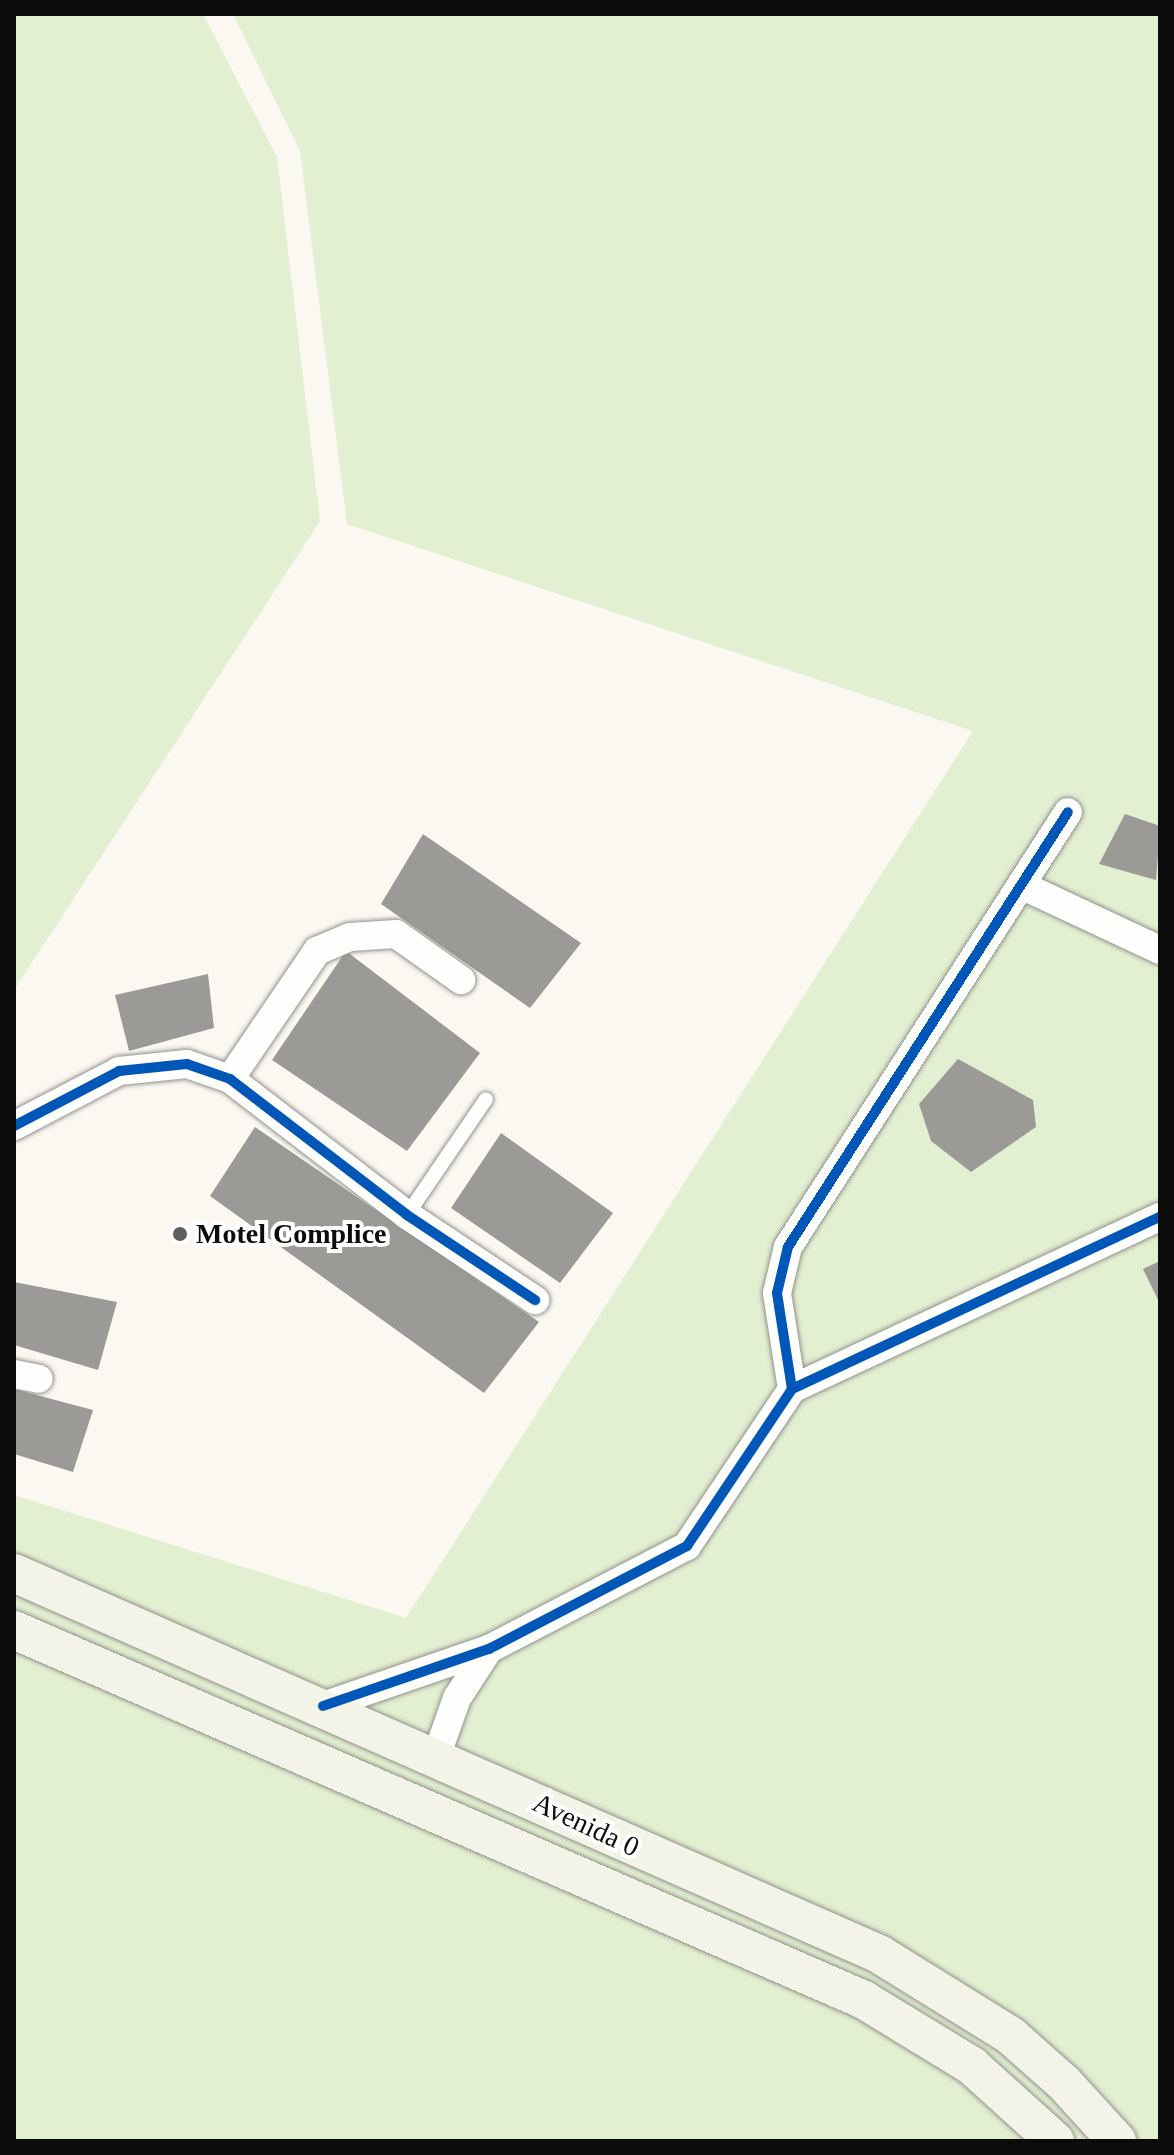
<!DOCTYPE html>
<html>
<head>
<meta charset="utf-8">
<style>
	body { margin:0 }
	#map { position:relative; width:1174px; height:2155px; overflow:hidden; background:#faf8f0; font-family:"Times New Roman",serif }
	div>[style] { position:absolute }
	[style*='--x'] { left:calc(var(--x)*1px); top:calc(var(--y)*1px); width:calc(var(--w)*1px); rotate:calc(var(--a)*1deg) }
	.green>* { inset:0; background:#e2efd0 }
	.building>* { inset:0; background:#9c9a96 }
	.roads { filter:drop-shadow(0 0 2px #93928f) drop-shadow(0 0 2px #93928f) }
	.lane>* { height:14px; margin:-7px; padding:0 7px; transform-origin:7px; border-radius:7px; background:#fefefd }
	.street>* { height:28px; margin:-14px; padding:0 14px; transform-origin:14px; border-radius:14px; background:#fefefd }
	.secondary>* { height:38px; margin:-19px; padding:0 19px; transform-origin:19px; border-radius:19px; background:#f4f3e8 }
	.cycleway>* { height:10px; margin:-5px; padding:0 5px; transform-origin:5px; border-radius:5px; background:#0057b8 }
	.dots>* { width:22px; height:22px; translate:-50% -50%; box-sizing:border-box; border:4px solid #fff; border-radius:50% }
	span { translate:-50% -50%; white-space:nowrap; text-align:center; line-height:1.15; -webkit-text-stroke:8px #fff; paint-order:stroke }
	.poi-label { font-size:28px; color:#0c0c0c; font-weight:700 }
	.left { translate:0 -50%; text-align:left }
	.street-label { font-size:28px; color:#0c0c0c }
	.frame { position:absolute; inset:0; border:16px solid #0c0c0c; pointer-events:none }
</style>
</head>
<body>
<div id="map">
	<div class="green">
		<i style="clip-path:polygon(14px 14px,203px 14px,277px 157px,320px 521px,14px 990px)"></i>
		<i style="clip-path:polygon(233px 14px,1160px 14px,1160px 2141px,14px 2141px,14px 1495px,406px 1618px,973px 731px,347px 524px,300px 151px)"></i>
	</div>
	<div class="building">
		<i style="clip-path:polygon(1125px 814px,1160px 826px,1156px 880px,1099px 864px)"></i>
		<i style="clip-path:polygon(423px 834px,581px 943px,530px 1008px,381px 904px)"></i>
		<i style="clip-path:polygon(346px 951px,480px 1053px,407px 1151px,272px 1060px)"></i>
		<i style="clip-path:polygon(208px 974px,214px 1028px,129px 1051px,115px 995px)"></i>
		<i style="clip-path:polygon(958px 1059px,1033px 1100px,1036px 1127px,971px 1172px,931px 1141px,919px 1104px)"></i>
		<i style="clip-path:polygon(255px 1127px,539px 1322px,484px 1393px,210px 1196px)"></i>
		<i style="clip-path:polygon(501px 1133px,613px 1213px,560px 1283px,451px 1208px)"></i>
		<i style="clip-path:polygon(1160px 1261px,1160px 1304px,1143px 1269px)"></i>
		<i style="clip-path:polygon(14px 1282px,117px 1302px,98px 1370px,14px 1345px)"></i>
		<i style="clip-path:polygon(14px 1389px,93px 1410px,73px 1472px,14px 1454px)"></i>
	</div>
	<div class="roads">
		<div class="lane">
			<i style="--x:407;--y:1215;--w:140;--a:-55.7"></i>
		</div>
		<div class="street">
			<i style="--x:1021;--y:885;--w:153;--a:25.1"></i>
			<i style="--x:230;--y:1079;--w:155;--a:-55.8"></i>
			<i style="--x:317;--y:951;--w:36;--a:-23"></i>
			<i style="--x:350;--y:937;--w:46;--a:-3.7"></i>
			<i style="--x:396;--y:934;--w:80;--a:35.3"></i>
			<i style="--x:14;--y:1126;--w:119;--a:-27.6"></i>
			<i style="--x:119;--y:1071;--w:68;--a:-5.9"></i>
			<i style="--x:187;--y:1064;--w:46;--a:19.2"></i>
			<i style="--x:230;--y:1079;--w:223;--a:37.5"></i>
			<i style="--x:407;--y:1215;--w:154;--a:33.6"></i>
			<i style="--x:14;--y:1374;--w:25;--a:11"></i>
			<i style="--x:792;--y:1389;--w:97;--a:-98.9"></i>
			<i style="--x:777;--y:1293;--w:47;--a:-76.6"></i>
			<i style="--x:788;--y:1247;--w:517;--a:-57.23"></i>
			<i style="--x:323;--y:1706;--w:176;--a:-19"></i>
			<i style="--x:489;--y:1649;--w:223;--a:-27.5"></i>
			<i style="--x:687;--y:1546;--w:189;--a:-56.2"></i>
			<i style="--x:792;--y:1389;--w:406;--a:-25.1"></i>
			<i style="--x:436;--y:1757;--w:63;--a:-70.4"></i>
			<i style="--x:457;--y:1698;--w:59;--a:-56.9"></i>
		</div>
		<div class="secondary">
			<i style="--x:14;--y:1573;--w:945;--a:23.77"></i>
			<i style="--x:879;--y:1954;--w:155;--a:31.8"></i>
			<i style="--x:1011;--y:2036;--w:71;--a:41.6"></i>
			<i style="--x:1064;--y:2083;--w:79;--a:47.6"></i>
			<i style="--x:14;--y:1630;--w:927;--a:23.52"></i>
			<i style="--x:864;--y:2000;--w:127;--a:31.4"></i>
			<i style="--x:972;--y:2066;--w:112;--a:42.1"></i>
		</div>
	</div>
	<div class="cycleway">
		<i style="--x:14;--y:1126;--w:119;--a:-27.6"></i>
		<i style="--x:119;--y:1071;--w:68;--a:-5.9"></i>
		<i style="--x:187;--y:1064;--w:46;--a:19.2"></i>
		<i style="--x:230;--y:1079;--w:223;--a:37.5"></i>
		<i style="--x:407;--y:1215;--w:154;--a:33.6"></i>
		<i style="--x:792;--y:1389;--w:97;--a:-98.9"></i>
		<i style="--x:777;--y:1293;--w:47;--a:-76.6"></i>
		<i style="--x:788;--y:1247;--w:517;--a:-57.23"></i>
		<i style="--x:323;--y:1706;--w:176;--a:-19"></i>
		<i style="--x:489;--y:1649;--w:223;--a:-27.5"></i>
		<i style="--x:687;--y:1546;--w:189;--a:-56.2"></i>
		<i style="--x:792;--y:1389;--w:406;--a:-25.1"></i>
	</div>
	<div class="dots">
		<i style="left:180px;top:1234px;background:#5f5f5c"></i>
	</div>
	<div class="poi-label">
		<span class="left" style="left:196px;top:1234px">Motel Complice</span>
	</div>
	<div class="street-label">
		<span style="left:586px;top:1825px;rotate:25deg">Avenida 0</span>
	</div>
	<div class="frame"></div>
</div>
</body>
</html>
